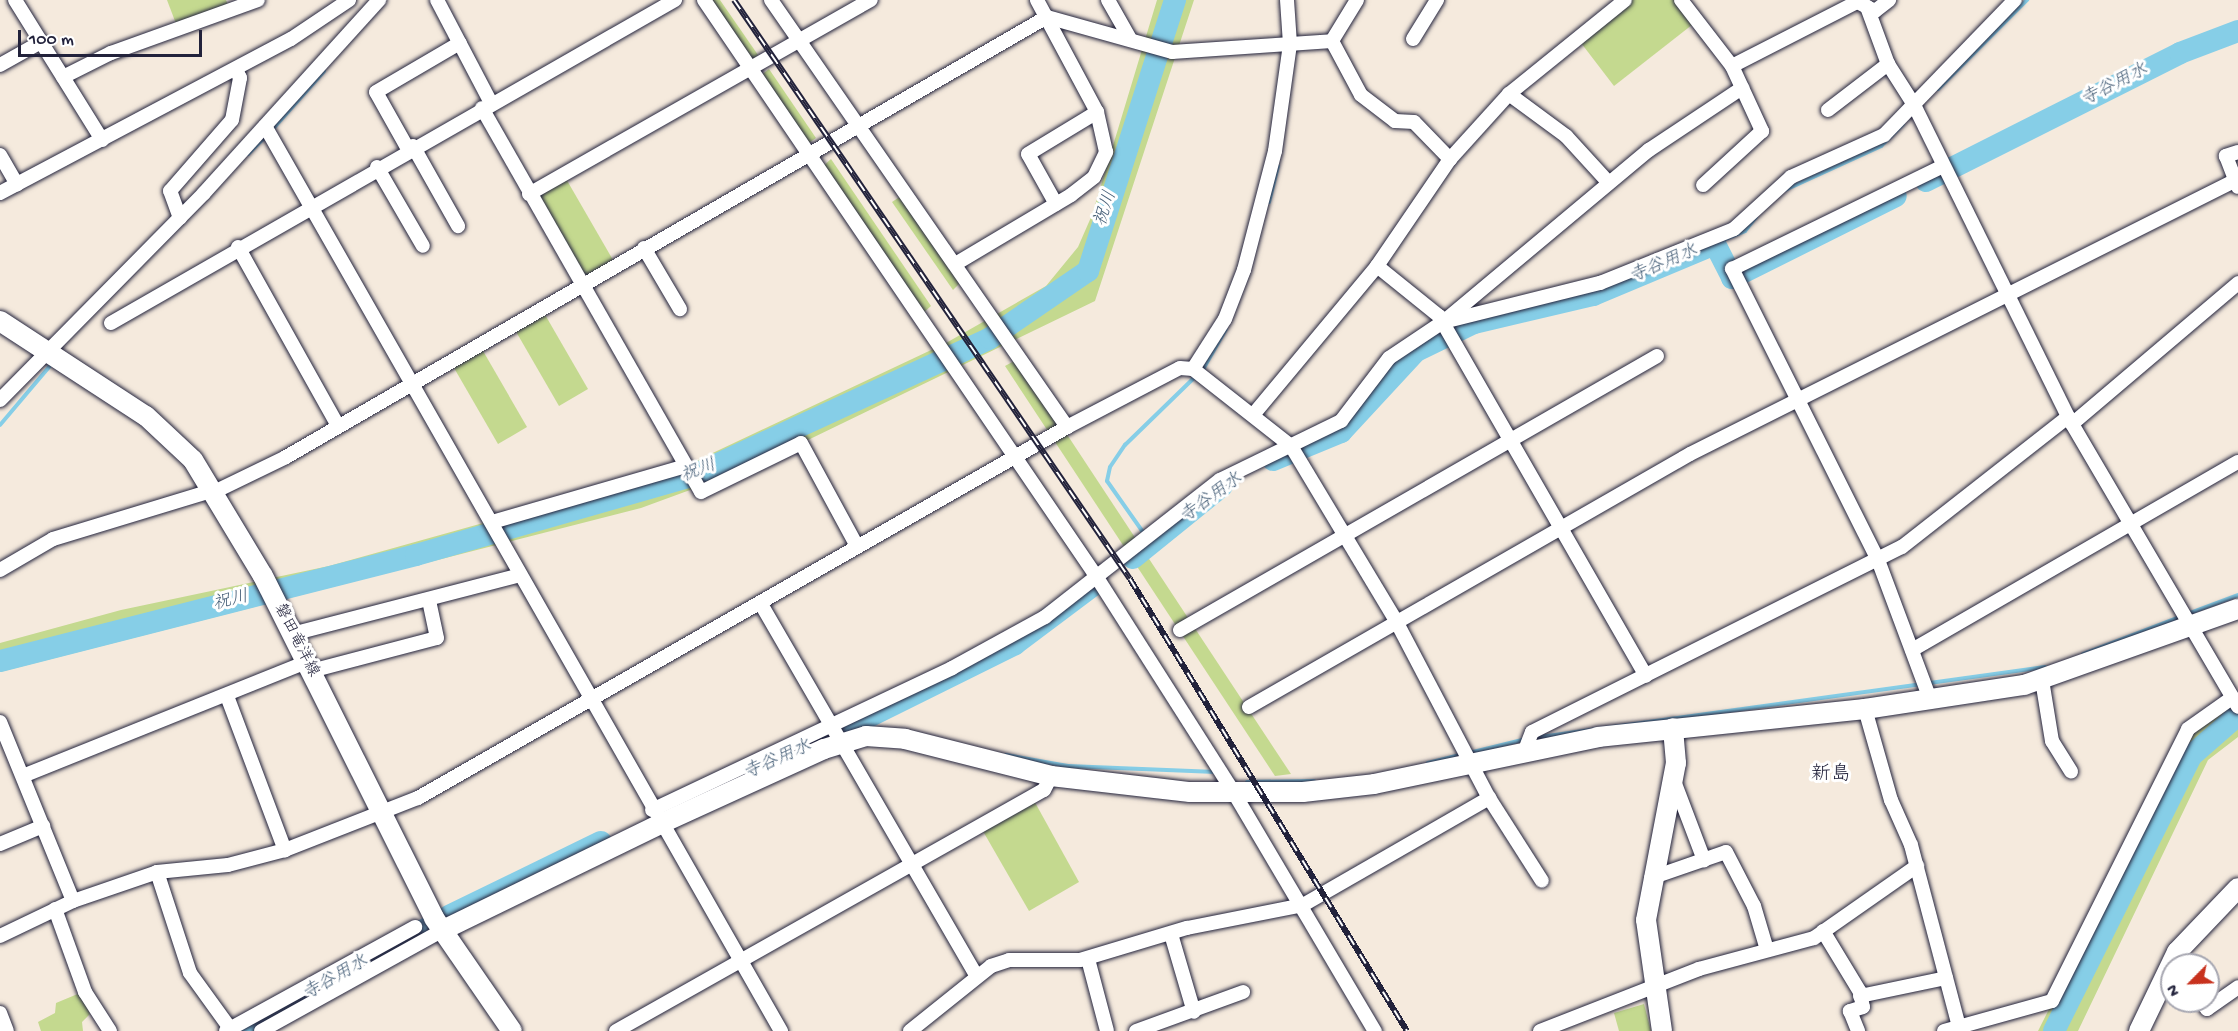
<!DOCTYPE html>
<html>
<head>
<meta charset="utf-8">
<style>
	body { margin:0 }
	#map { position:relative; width:2238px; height:1031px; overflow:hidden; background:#f5eadd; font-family:"Gochi Hand","Klee One",sans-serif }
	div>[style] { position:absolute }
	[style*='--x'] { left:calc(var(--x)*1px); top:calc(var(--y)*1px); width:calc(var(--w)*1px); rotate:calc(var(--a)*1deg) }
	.green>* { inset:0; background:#c4d98f }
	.stream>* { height:4px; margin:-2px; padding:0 2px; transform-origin:2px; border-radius:2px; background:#86cee7 }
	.river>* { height:22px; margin:-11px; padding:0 11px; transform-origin:11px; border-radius:11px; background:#86cee7 }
	.roads { filter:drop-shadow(0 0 2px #22223b) drop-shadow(0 0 2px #22223b) }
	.street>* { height:14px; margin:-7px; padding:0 7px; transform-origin:7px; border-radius:7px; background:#fff }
	.secondary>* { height:20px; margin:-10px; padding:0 10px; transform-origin:10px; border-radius:10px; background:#fff }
	.rail>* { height:6px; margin-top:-3px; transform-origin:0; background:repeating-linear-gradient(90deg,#fff 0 11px,#22223b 0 22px); box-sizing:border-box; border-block:2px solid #22223b }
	span { translate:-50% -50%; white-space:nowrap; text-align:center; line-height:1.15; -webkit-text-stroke:6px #fff; paint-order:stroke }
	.street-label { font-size:16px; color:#22223b }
	.water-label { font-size:18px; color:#455e77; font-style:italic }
	.quarter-label { font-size:20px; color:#22223b }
	.north { position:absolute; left:2160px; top:953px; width:60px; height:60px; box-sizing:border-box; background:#fff; border:2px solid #a7a7b1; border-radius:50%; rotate:246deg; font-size:16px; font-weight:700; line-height:24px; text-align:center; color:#22223b }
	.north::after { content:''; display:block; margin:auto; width:21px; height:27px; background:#c8321e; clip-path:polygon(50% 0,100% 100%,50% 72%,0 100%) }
	.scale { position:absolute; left:18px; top:30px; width:184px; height:27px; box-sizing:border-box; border:3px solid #22223b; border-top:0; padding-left:8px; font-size:18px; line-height:21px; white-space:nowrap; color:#22223b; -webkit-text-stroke:4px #fff; paint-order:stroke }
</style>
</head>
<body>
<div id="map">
	<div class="green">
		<i style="clip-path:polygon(167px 0,226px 0,230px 10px,178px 29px)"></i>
		<i style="clip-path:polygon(709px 0,720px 0,758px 55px,750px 61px)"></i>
		<i style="clip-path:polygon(1157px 0,1194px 0,1095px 301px,750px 468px,641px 508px,0 672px,0 643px,121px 610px,329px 566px,683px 467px,946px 343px,1046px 286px,1078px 247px,1092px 215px)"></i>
		<i style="clip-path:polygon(1627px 0,1681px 0,1697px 21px,1614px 86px,1578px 39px)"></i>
		<i style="clip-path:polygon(769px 69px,816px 138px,806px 145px,760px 76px)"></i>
		<i style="clip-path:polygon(831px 159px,931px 306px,921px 315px,821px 168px)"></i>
		<i style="clip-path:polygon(565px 177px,613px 260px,584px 277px,536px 194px)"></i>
		<i style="clip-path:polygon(901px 196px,962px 281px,953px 290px,892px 202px)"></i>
		<i style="clip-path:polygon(540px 306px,588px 389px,559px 406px,511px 323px)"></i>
		<i style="clip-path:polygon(479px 344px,527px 427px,498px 444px,450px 361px)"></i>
		<i style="clip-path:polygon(1016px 360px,1070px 439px,1291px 774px,1275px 776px,1005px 366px)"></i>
		<i style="clip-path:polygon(2238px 695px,2238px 737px,2208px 760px,2078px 1031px,2038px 1031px,2192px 725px)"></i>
		<i style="clip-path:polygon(1032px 797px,1079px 882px,1029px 911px,980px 826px)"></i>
		<i style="clip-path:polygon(80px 993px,90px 1014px,82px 1022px,83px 1031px,41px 1031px,38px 1022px,55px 1013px,56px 1003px)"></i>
		<i style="clip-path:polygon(1644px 1004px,1651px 1031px,1619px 1031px,1614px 1013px)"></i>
	</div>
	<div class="stream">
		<i style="--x:1938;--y:89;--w:126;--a:-45"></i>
		<i style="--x:271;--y:131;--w:80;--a:-48.5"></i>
		<i style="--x:248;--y:154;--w:25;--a:-45"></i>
		<i style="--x:1785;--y:190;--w:106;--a:-24.6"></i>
		<i style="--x:1881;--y:146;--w:31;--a:-45"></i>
		<i style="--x:1269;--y:202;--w:37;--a:-76"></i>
		<i style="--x:1718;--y:242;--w:29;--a:-22"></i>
		<i style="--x:1745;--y:231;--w:18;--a:-52"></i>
		<i style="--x:1202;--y:371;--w:48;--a:-60.3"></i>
		<i style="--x:0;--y:425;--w:76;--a:-49.8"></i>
		<i style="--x:1145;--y:535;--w:66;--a:-125.1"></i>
		<i style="--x:1107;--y:481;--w:14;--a:-78"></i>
		<i style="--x:1110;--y:467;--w:27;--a:-56"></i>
		<i style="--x:1125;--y:445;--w:99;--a:-44.2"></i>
		<i style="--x:2187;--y:614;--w:54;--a:-20.4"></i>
		<i style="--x:2083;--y:654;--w:104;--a:-20.9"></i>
		<i style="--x:859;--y:725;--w:11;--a:10"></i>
		<i style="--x:1533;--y:738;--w:517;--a:-7.89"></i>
		<i style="--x:1469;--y:753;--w:59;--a:-13.8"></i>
		<i style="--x:1006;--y:755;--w:63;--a:10.1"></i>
		<i style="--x:1068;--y:766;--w:148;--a:2.3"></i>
		<i style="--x:1428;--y:763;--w:34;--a:-14"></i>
		<i style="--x:1247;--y:782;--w:67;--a:-0.9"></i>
	</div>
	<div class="river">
		<i style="--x:1926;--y:181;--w:284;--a:-26.7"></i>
		<i style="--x:2180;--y:53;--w:62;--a:-20.8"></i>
		<i style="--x:1273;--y:460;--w:74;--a:-22.4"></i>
		<i style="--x:1341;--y:432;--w:110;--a:-47.2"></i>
		<i style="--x:1416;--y:351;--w:64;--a:-25.8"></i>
		<i style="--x:1474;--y:323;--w:122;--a:-13.2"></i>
		<i style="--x:1593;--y:295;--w:132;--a:-22.7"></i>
		<i style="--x:1715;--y:244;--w:38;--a:63"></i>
		<i style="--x:1732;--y:278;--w:183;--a:-26.6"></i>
		<i style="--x:1133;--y:558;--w:114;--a:-39"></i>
		<i style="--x:0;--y:661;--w:429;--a:-14.3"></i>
		<i style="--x:416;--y:555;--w:287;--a:-16"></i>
		<i style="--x:692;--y:476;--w:328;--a:-24.8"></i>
		<i style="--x:990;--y:338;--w:119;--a:-34.4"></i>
		<i style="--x:1088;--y:271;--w:285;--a:-72.2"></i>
		<i style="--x:816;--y:743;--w:222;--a:-26.4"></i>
		<i style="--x:1015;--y:644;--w:100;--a:-36.9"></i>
		<i style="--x:449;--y:916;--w:169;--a:-26"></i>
		<i style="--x:246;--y:1031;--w:208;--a:-29.6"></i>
		<i style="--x:2054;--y:1031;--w:307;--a:-63.5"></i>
		<i style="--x:2191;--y:756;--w:62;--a:-41.1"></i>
	</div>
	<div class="roads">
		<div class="street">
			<i style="--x:15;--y:0;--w:165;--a:58.1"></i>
			<i style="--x:437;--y:0;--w:116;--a:62.3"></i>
			<i style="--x:704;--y:0;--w:693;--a:55.76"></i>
			<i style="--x:1094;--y:573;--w:261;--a:57.5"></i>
			<i style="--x:1234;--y:793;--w:277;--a:59.4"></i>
			<i style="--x:771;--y:0;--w:520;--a:55.27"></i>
			<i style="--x:1108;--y:0;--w:43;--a:60.4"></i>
			<i style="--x:1357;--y:0;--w:48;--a:121.4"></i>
			<i style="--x:1332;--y:41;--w:61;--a:61.8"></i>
			<i style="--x:1361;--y:95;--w:43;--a:37.4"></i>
			<i style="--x:1395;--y:121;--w:19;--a:3"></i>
			<i style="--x:1414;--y:122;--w:52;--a:45.8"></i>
			<i style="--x:1681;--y:0;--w:83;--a:52.3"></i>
			<i style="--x:1732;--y:66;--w:72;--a:65.2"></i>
			<i style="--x:1762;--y:131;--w:80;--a:137.5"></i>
			<i style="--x:1854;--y:0;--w:15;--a:28"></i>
			<i style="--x:1867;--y:7;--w:61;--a:69.8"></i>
			<i style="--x:1888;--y:64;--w:49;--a:57.6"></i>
			<i style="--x:1914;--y:105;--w:348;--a:63.7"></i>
			<i style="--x:2068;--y:417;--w:336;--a:59.6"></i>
			<i style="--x:1867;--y:7;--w:9;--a:27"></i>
			<i style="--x:1875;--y:11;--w:18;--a:-38"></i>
			<i style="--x:1413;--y:39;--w:46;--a:-58.4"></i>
			<i style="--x:0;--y:65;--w:47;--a:-29.3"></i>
			<i style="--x:1732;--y:66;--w:138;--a:-27.1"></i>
			<i style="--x:63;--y:77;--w:54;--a:-26.6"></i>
			<i style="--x:111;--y:53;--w:156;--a:-19.8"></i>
			<i style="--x:1509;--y:94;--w:71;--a:36.4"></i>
			<i style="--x:1566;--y:136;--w:62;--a:47.6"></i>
			<i style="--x:482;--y:108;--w:442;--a:60.3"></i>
			<i style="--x:701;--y:492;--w:111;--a:-26.1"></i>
			<i style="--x:801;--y:443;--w:117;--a:61.5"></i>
			<i style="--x:1828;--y:110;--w:76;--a:-37.5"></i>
			<i style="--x:265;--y:126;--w:1042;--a:60.31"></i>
			<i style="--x:413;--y:146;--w:92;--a:60.6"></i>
			<i style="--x:408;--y:149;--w:65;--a:-119.3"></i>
			<i style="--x:376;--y:92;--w:97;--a:-30.3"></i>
			<i style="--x:2238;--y:152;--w:13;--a:162"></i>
			<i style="--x:2226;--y:156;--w:33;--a:69"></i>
			<i style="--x:0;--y:155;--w:34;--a:60"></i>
			<i style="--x:377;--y:167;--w:91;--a:59.8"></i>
			<i style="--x:0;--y:193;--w:329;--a:-27.9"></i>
			<i style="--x:291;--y:39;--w:70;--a:-33.9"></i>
			<i style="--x:529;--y:194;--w:393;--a:-29.6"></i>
			<i style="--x:1056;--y:204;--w:57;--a:-119.2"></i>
			<i style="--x:1028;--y:154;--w:81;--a:-31.3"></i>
			<i style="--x:180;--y:218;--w:29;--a:-110"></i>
			<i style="--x:170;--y:191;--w:94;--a:-48.9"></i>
			<i style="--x:232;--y:120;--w:43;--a:-79.2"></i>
			<i style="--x:240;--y:78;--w:10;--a:-114"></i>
			<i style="--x:238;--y:247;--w:203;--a:60.8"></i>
			<i style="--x:644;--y:248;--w:71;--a:59.5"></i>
			<i style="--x:957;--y:263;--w:133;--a:-30.8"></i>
			<i style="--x:1071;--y:195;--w:29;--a:-38"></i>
			<i style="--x:1094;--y:177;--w:28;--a:-64"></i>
			<i style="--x:1106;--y:152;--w:41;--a:-102.7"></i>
			<i style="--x:1097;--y:112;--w:127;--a:-118.2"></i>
			<i style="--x:1377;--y:266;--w:80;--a:38.9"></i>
			<i style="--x:1439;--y:316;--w:415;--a:60.1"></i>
			<i style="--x:1449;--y:317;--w:261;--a:-39.9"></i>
			<i style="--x:1649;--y:150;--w:112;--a:-33.7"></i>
			<i style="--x:111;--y:323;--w:650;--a:-29.8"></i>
			<i style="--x:1193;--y:369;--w:59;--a:-57.4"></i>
			<i style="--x:1225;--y:319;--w:53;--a:-68.8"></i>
			<i style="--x:1244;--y:270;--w:123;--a:-75.4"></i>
			<i style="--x:1275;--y:151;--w:108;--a:-82"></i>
			<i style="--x:1290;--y:44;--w:44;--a:-93.9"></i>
			<i style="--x:0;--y:400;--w:291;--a:-45.4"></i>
			<i style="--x:204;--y:193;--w:261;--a:-47.8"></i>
			<i style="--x:1253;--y:415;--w:194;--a:-50.2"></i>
			<i style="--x:1377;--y:266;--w:130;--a:-55.7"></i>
			<i style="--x:1450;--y:159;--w:88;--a:-47.8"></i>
			<i style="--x:1509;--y:94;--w:149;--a:-39"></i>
			<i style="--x:2072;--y:424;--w:218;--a:-40.3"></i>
			<i style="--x:212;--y:493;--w:82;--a:-25.9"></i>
			<i style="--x:286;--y:457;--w:879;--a:-30.04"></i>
			<i style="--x:1047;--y:17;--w:130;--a:15.6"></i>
			<i style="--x:1172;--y:52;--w:160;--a:-3.9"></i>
			<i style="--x:492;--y:522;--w:202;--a:-16.1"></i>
			<i style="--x:0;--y:570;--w:61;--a:-30.3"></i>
			<i style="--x:53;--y:539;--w:165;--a:-16.9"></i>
			<i style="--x:761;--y:604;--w:429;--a:59.9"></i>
			<i style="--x:1180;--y:630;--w:550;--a:-29.87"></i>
			<i style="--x:292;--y:634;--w:236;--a:-14.5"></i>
			<i style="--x:1912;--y:650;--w:376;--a:-30"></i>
			<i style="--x:311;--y:671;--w:130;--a:-14.7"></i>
			<i style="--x:437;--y:638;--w:39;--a:-102"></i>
			<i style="--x:2042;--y:680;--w:62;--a:80.7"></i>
			<i style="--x:2052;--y:741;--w:36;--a:58"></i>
			<i style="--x:227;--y:696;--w:165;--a:69.4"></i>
			<i style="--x:1930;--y:699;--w:148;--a:-110.5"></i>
			<i style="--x:1878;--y:560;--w:326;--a:-116.6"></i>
			<i style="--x:1732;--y:269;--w:235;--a:-26"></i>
			<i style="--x:1249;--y:707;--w:508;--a:-29.84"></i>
			<i style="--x:1690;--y:454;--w:611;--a:-26.65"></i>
			<i style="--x:1865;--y:709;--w:95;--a:74.1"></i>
			<i style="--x:1891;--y:800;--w:49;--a:66"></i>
			<i style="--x:1911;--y:845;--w:188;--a:75.2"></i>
			<i style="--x:0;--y:722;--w:193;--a:67.8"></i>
			<i style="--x:1525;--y:750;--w:19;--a:-69"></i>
			<i style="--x:1532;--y:732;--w:414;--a:-26.6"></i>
			<i style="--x:1902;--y:547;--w:211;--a:-38.1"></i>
			<i style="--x:23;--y:776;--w:305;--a:-21.9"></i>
			<i style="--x:1674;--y:781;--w:85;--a:69.2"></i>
			<i style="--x:652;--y:810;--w:332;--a:-25.3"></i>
			<i style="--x:952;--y:668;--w:106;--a:-28.7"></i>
			<i style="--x:1045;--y:617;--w:222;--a:-38.1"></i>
			<i style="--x:1220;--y:480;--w:135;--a:-26"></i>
			<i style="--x:1341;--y:421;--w:79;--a:-52.7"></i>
			<i style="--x:1389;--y:358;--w:65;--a:-33.7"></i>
			<i style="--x:1443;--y:322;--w:162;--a:-14"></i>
			<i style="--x:1600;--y:283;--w:144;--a:-21.9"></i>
			<i style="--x:1734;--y:229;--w:77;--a:-42.4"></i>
			<i style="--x:1791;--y:177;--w:102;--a:-24.3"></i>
			<i style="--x:1884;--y:135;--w:188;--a:-45.9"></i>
			<i style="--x:0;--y:844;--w:47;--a:-22.7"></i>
			<i style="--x:157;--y:872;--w:106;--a:71.9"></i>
			<i style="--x:190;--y:973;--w:72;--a:54.1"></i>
			<i style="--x:1651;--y:878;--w:79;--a:-19.1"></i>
			<i style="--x:1726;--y:852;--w:61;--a:62.6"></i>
			<i style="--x:1754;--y:906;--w:46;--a:73.5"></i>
			<i style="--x:55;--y:909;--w:88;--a:70.1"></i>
			<i style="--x:85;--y:992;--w:46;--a:57.3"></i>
			<i style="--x:1823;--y:931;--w:71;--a:58.8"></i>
			<i style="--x:1860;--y:992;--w:15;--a:79"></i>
			<i style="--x:1863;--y:1007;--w:14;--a:163"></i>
			<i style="--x:1850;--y:1011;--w:22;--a:68"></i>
			<i style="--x:1171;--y:934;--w:81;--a:73.6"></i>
			<i style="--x:0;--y:936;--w:81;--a:-25.6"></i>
			<i style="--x:73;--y:901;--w:89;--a:-19"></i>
			<i style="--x:157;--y:872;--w:71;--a:-5.6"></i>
			<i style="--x:228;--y:865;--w:59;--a:-14.7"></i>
			<i style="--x:285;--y:850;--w:143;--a:-21.4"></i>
			<i style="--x:418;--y:798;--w:748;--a:-29.75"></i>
			<i style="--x:1067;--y:427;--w:127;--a:-27.6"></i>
			<i style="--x:1180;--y:368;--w:13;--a:4"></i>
			<i style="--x:1193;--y:369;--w:125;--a:38.2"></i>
			<i style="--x:1291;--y:446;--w:204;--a:59"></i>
			<i style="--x:1396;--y:621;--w:200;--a:62.3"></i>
			<i style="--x:1489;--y:798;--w:98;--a:57.4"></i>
			<i style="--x:1088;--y:959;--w:74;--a:75.2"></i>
			<i style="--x:1860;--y:996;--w:88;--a:-11.8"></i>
			<i style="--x:2201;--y:1001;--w:10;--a:53"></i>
			<i style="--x:2207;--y:1009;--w:38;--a:-35"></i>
			<i style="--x:0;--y:1013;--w:19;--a:69"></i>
			<i style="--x:226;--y:1031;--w:216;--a:-28.8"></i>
			<i style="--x:261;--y:1031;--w:208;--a:-29"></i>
			<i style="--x:616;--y:1031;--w:491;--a:-29.4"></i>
			<i style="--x:1044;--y:790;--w:16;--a:-63"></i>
			<i style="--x:910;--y:1031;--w:104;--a:-38.7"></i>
			<i style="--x:991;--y:966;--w:19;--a:-18"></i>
			<i style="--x:1009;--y:960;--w:71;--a:0"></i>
			<i style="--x:1080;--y:960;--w:112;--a:-16.7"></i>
			<i style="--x:1187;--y:928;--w:118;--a:-11.2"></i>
			<i style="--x:1303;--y:905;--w:215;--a:-29.9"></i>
			<i style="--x:1136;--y:1031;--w:114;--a:-20"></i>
			<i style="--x:1540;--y:1031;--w:171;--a:-21.3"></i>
			<i style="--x:1699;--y:969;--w:119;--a:-15.1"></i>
			<i style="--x:1814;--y:938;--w:126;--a:-35"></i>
			<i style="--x:1944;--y:1031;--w:112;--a:-15.5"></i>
			<i style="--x:2052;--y:1001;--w:304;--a:-63.4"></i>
			<i style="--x:2188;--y:729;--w:54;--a:-35.2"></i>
		</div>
		<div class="secondary">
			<i style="--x:0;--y:321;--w:174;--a:33.1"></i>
			<i style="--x:146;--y:416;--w:64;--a:43.1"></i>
			<i style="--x:193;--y:460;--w:135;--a:58.9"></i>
			<i style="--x:263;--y:576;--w:382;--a:63.4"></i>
			<i style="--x:434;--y:918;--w:137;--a:55.4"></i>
			<i style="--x:443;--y:930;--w:242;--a:-26"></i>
			<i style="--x:660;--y:824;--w:180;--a:-24.6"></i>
			<i style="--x:824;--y:749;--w:44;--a:-17.2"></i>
			<i style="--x:866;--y:736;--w:39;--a:4"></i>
			<i style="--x:905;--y:739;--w:151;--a:14.2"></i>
			<i style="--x:1051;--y:776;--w:140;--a:6.6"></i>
			<i style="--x:1190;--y:792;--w:113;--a:0"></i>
			<i style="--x:1303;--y:792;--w:71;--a:-6.4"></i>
			<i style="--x:1374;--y:784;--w:229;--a:-11.8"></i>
			<i style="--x:1598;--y:737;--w:268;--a:-6"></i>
			<i style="--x:1865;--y:709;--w:161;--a:-8.6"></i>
			<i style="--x:2024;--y:685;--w:227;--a:-19.6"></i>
			<i style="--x:1662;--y:1031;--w:112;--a:-98.2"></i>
			<i style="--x:1646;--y:920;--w:160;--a:-79.2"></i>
			<i style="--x:1676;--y:763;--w:35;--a:-95"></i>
			<i style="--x:2139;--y:1031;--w:88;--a:-64.3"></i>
			<i style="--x:2177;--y:952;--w:88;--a:-46.4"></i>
		</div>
	</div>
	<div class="rail">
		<i style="--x:734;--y:0;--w:701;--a:55.63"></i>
		<i style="--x:1130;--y:579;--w:530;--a:58.5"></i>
	</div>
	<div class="street-label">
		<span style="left:295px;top:641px;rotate:63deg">磐田竜洋線</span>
	</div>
	<div class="water-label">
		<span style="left:2115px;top:86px;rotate:-27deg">寺谷用水</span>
		<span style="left:1107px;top:209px;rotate:-72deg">祝川</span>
		<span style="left:1664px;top:265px;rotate:-23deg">寺谷用水</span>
		<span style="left:699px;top:472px;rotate:-21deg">祝川</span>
		<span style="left:1212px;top:499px;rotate:-36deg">寺谷用水</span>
		<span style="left:231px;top:602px;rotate:-14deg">祝川</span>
		<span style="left:778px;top:761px;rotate:-24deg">寺谷用水</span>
		<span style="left:336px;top:979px;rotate:-30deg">寺谷用水</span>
	</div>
	<div class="quarter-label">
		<span style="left:1831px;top:775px">新島</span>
	</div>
	<div class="north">N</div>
	<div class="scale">100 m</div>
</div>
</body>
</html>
